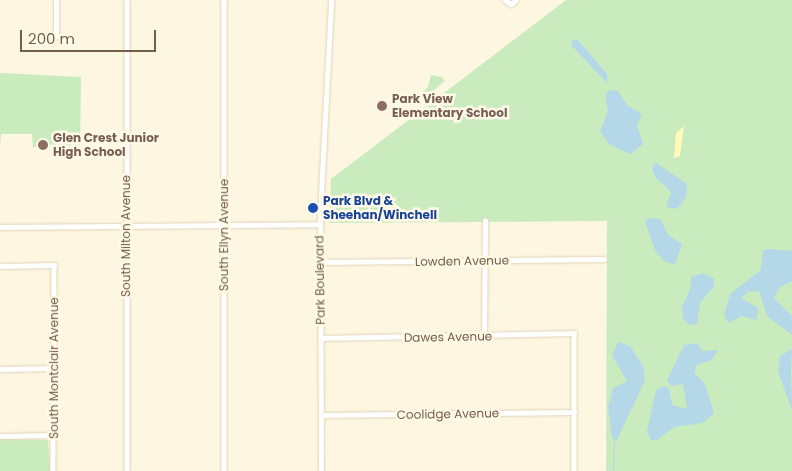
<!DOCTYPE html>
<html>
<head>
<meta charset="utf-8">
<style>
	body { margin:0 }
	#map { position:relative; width:792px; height:471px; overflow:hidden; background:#fdf6e0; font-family:Poppins,sans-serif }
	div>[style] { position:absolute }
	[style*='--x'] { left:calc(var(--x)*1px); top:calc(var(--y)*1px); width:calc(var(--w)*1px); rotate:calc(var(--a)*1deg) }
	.green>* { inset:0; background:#caebbe }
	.sand>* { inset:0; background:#fffab9 }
	.water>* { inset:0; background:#b4d8e7 }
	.stream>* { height:1px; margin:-0.5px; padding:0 0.5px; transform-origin:0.5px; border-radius:0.5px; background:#b4d8e7 }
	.roads { filter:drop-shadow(0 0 1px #e2d3bc) drop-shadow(0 0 1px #e2d3bc) }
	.minor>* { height:4.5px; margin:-2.25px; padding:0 2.25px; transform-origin:2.25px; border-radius:2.25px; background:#fff }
	.dots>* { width:14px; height:14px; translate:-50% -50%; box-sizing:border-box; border:2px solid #fff9e7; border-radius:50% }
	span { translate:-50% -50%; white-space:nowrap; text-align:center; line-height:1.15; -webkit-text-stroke:5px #fff9e7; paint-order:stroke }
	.education-label { font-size:12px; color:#785e54; font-weight:700 }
	.left { translate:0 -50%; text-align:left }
	.transit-label { font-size:12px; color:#164399; font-weight:700 }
	.street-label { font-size:12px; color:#755e46 }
	.scale { position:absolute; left:20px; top:30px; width:136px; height:22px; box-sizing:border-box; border:2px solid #755e46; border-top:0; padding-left:6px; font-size:15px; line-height:18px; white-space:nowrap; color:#755e46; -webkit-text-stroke:4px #fff9e7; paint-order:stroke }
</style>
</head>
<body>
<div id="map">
	<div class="green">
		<i style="clip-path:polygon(566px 0,792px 0,792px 471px,606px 471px,607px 221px,329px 223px,331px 179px)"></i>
		<i style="clip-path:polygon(0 73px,81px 77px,80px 145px,33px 147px,32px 134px,1px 134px,0 147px)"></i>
		<i style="clip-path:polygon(431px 75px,442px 77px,445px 81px,423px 99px,419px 95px,428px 87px)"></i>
		<i style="clip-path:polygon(0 439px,48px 440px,50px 471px,0 471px)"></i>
	</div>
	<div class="sand">
		<i style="clip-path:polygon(684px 126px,680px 156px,674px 158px,676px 133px)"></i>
	</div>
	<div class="water">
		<i style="clip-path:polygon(577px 39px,607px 74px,607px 83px,572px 46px,571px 41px)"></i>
		<i style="clip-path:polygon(610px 90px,618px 91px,627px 105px,642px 114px,637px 125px,643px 144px,630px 154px,609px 144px,600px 131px,608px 111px,605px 94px)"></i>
		<i style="clip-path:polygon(655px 162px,687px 184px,686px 197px,677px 209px,666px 207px,671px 192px,655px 177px,652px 169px)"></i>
		<i style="clip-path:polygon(649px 218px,661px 219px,668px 235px,682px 244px,675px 265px,664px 261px,655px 250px,645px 222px)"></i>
		<i style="clip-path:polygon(769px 249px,792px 251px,792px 281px,780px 287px,774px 298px,792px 316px,792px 335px,767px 316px,759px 291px,748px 292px,741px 298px,758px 308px,757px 320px,741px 316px,729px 323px,724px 316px,730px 294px,761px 270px,763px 250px)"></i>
		<i style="clip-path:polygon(703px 273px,714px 279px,714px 286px,700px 303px,697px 324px,689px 325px,683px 319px,682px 307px,690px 290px,691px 277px)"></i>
		<i style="clip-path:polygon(618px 342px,630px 346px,643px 366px,645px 380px,617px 440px,612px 438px,608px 408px,613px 388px,627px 381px,612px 355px)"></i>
		<i style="clip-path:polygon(698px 343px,702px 351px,718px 350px,711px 360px,697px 365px,694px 372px,705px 384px,714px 413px,703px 423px,674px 427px,657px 440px,651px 440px,647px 431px,656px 390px,664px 386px,669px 388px,672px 405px,687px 409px,683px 384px,672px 386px,667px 380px,684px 345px)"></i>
		<i style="clip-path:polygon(792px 349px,791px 370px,792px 411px,778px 371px,780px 356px)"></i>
	</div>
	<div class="stream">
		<i style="--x:613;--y:471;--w:32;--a:-88"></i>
	</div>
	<div class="roads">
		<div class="minor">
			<i style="--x:127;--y:0;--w:471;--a:90"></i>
			<i style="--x:224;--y:0;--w:471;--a:90"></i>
			<i style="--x:505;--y:0;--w:7;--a:34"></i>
			<i style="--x:511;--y:4;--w:6;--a:-39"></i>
			<i style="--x:56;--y:37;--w:37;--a:-90"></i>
			<i style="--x:0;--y:227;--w:320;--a:-0.5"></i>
			<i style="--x:321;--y:262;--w:283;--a:-0.6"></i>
			<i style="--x:0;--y:266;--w:54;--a:-1.1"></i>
			<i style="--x:54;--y:265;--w:206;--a:90.3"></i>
			<i style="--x:484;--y:337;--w:116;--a:-89.5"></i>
			<i style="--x:321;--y:338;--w:253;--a:-1.1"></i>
			<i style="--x:574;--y:333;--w:138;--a:90"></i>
			<i style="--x:0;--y:369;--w:54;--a:-1.1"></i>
			<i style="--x:322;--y:415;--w:252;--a:-0.7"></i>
			<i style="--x:0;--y:436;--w:54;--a:-1.1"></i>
			<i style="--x:321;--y:471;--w:258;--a:-90.2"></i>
			<i style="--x:320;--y:213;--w:213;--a:-87"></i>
		</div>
	</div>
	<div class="dots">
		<i style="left:382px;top:106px;background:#8d6e63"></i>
		<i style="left:43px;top:145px;background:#8d6e63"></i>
		<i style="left:313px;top:208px;background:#1a4fb4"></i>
	</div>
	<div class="education-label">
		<span class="left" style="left:392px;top:106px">Park View<br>Elementary School</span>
		<span class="left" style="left:53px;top:145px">Glen Crest Junior<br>High School</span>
	</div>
	<div class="transit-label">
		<span class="left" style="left:323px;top:208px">Park Blvd &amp;<br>Sheehan/Winchell</span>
	</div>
	<div class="street-label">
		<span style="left:224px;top:235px;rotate:-90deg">South Ellyn Avenue</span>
		<span style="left:126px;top:236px;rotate:-90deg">South Milton Avenue</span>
		<span style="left:462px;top:261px;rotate:-1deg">Lowden Avenue</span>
		<span style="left:320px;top:280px;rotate:-91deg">Park Boulevard</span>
		<span style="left:448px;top:337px;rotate:-1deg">Dawes Avenue</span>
		<span style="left:54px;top:368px;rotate:-90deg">South Montclair Avenue</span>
		<span style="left:448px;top:414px;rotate:-1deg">Coolidge Avenue</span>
	</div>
	<div class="scale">200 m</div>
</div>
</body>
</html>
